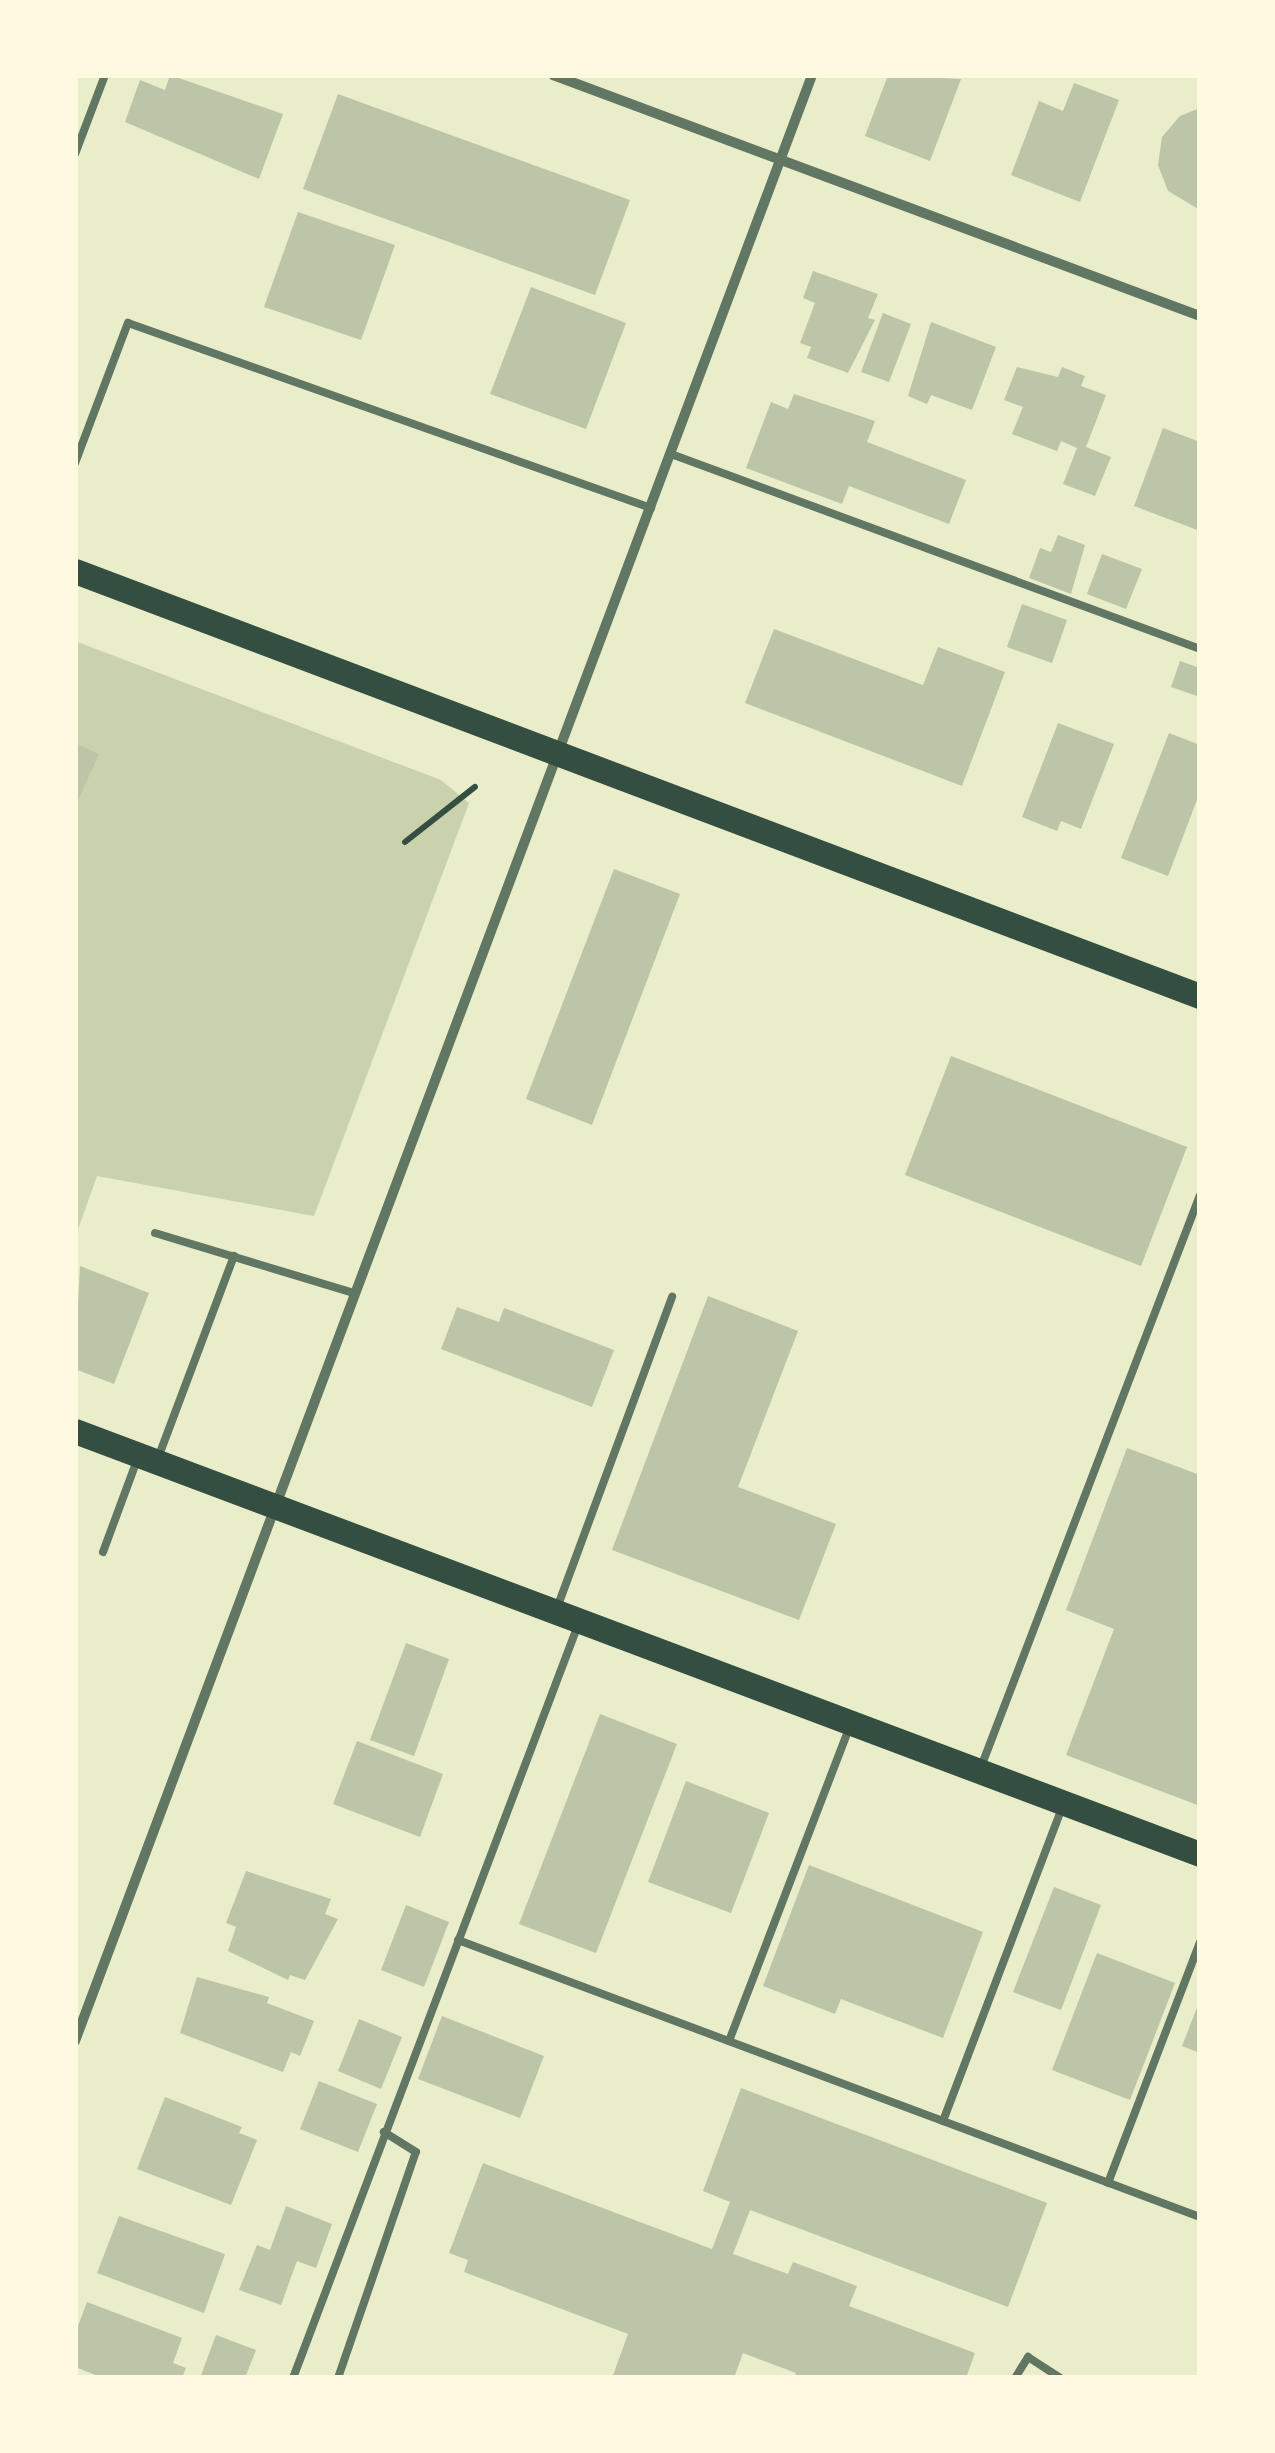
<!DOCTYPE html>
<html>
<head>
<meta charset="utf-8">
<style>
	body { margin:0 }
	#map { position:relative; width:1275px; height:2453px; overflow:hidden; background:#e9edc9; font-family:Montserrat,sans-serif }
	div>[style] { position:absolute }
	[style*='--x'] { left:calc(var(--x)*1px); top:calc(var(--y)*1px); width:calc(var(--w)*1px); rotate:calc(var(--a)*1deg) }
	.green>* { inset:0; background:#cad2ad }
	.building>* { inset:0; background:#bcc5a7 }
	.path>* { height:6px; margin:-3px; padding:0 3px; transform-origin:3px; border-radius:3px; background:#344e41 }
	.service>* { height:8px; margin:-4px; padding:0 4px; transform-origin:4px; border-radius:4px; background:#617663 }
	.minor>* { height:10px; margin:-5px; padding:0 5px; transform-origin:5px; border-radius:5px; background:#617663 }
	.primary>* { height:25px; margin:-12.5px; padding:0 12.5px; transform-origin:12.5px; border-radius:12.5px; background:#344e41 }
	span { translate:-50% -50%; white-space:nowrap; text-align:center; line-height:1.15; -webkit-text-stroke:9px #fefae0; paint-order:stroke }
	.frame { position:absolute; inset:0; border:78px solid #fefae0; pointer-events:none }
</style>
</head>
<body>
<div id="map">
	<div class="green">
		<i style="clip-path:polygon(75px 641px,441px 780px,469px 803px,314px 1216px,97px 1176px,75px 1238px)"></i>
	</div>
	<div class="building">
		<i style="clip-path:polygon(170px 75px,283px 114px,259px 179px,125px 122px,140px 80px,165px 90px)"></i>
		<i style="clip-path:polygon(888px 75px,961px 79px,930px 161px,865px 136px)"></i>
		<i style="clip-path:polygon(1074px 83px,1119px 100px,1080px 202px,1011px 175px,1039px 101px,1063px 111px)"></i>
		<i style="clip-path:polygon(338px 94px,630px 200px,595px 295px,303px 189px)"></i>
		<i style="clip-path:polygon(1200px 108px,1200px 210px,1168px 191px,1158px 165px,1162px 137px,1180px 116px)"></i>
		<i style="clip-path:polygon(298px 212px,395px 245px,361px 340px,264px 307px)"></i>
		<i style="clip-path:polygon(813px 271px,878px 294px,868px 318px,875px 320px,848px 373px,807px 358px,811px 347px,800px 343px,815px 303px,803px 298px)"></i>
		<i style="clip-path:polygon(531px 287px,626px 323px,586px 429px,490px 394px)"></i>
		<i style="clip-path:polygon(883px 313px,911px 324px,889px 382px,861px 372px)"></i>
		<i style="clip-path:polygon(931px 322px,996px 347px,972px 410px,931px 395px,927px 404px,908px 396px)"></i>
		<i style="clip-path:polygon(1017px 367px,1058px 377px,1062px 367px,1085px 376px,1081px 386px,1106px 395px,1086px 447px,1111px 457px,1095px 496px,1063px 484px,1077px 448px,1061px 441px,1057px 451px,1012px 434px,1023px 407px,1004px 400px)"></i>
		<i style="clip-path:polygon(794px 394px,875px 421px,867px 442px,966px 480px,949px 524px,849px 486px,842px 504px,746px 468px,771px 402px,788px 409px)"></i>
		<i style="clip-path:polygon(1163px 428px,1200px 442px,1200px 531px,1134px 506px)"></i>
		<i style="clip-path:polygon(1058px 535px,1085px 545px,1071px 594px,1029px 578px,1040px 548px,1051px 552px)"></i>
		<i style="clip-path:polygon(1102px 554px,1142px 569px,1126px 609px,1087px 594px)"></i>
		<i style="clip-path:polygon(1022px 604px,1067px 620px,1052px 663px,1007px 647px)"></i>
		<i style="clip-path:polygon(774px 629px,923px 685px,938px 647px,1005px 672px,962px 786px,745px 703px)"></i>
		<i style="clip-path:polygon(1180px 661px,1200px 668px,1200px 697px,1171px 687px)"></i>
		<i style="clip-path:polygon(1058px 723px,1114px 744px,1081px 829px,1061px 821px,1057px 831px,1022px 817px)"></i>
		<i style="clip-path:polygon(1169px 733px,1200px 745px,1200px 792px,1168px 876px,1121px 858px)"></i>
		<i style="clip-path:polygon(75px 743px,99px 754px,75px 807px)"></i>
		<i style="clip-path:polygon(614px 869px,680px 894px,592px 1125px,526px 1099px)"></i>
		<i style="clip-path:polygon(951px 1056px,1187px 1147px,1141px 1266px,905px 1175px)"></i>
		<i style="clip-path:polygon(80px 1266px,149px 1293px,114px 1384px,75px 1369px)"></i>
		<i style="clip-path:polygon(708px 1296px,798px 1331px,738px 1487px,836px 1524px,799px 1620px,612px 1550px)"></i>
		<i style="clip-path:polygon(457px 1307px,499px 1322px,504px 1308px,614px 1350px,592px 1407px,441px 1349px)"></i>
		<i style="clip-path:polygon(1127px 1448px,1200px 1475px,1200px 1806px,1066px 1755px,1114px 1629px,1066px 1610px)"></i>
		<i style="clip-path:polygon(406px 1643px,449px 1659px,414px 1756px,370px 1740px)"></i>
		<i style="clip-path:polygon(600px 1714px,677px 1744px,596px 1953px,519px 1924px)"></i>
		<i style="clip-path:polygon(357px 1741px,443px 1774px,420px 1837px,333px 1804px)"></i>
		<i style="clip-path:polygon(686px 1781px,769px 1813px,731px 1913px,648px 1882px)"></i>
		<i style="clip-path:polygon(809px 1865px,983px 1932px,943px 2038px,841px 1999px,835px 2014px,763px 1986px)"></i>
		<i style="clip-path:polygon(246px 1871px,331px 1899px,325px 1914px,338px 1919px,305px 1980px,290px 1975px,288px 1980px,228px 1951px,236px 1927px,226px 1923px)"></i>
		<i style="clip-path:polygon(1054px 1887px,1101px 1905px,1061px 2010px,1013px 1992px)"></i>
		<i style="clip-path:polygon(406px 1905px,449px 1922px,424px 1987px,381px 1970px)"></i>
		<i style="clip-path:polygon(1097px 1953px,1175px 1983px,1130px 2100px,1052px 2070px)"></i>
		<i style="clip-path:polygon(197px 1977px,269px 1997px,267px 2003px,314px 2021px,300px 2056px,291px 2052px,283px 2072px,180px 2033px)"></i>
		<i style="clip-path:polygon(1200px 2000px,1200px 2053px,1182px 2046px)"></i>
		<i style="clip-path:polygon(442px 2016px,544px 2056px,520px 2118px,418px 2079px)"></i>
		<i style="clip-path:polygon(359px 2019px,402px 2037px,381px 2089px,338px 2071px)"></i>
		<i style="clip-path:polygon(319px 2081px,377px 2104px,358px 2152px,300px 2129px)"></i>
		<i style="clip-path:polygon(741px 2088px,1047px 2203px,1008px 2307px,750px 2210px,733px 2254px,788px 2274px,793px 2262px,857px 2286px,849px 2306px,975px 2353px,966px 2378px,794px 2378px,796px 2373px,743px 2353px,734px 2378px,612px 2378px,628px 2334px,464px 2272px,468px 2260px,449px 2253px,483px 2163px,712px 2249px,730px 2202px,703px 2191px)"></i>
		<i style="clip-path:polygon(165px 2097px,242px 2127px,239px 2133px,257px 2140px,231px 2205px,137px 2169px)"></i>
		<i style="clip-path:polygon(286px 2206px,332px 2224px,316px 2268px,297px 2261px,281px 2305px,239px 2290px,257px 2245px,270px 2250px)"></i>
		<i style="clip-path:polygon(119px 2216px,225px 2254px,204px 2313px,97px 2273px)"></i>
		<i style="clip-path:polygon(87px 2302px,182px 2338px,173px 2363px,186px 2368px,182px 2378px,103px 2378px,75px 2367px,75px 2334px)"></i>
		<i style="clip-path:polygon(216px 2335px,256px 2350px,245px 2378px,200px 2378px)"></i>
	</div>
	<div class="path">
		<i style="--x:405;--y:842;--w:89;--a:-38.2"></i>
	</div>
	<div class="service">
		<i style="--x:75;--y:154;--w:85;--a:-69.2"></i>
		<i style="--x:671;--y:454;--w:564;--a:20.23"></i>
		<i style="--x:75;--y:463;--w:150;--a:-69.3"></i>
		<i style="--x:128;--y:323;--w:555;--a:19.48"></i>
		<i style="--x:155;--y:1233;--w:208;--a:16.8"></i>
		<i style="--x:158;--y:1458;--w:216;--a:-69.4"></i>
		<i style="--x:103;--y:1552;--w:98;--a:-69.7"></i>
		<i style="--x:557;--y:1608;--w:332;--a:-69.7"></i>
		<i style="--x:981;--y:1767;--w:612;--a:-69.05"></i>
		<i style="--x:458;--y:1940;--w:792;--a:20.47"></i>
		<i style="--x:729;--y:2041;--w:335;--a:-69"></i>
		<i style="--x:943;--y:2121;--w:336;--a:-69.2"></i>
		<i style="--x:1108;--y:2183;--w:258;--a:-69.1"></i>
		<i style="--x:293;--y:2378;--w:805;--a:-69.27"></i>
		<i style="--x:338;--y:2378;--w:239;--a:-71"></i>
		<i style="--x:416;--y:2152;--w:38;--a:-148"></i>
		<i style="--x:1015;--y:2378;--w:25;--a:-58"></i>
		<i style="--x:1028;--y:2357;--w:38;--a:33"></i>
	</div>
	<div class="minor">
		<i style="--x:553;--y:75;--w:690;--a:20.43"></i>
		<i style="--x:75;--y:2041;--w:2100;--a:-69.45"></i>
	</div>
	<div class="primary">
		<i style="--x:75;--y:571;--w:1203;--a:20.7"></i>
		<i style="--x:75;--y:1431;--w:1202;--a:20.61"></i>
	</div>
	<div class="frame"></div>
</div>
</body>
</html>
